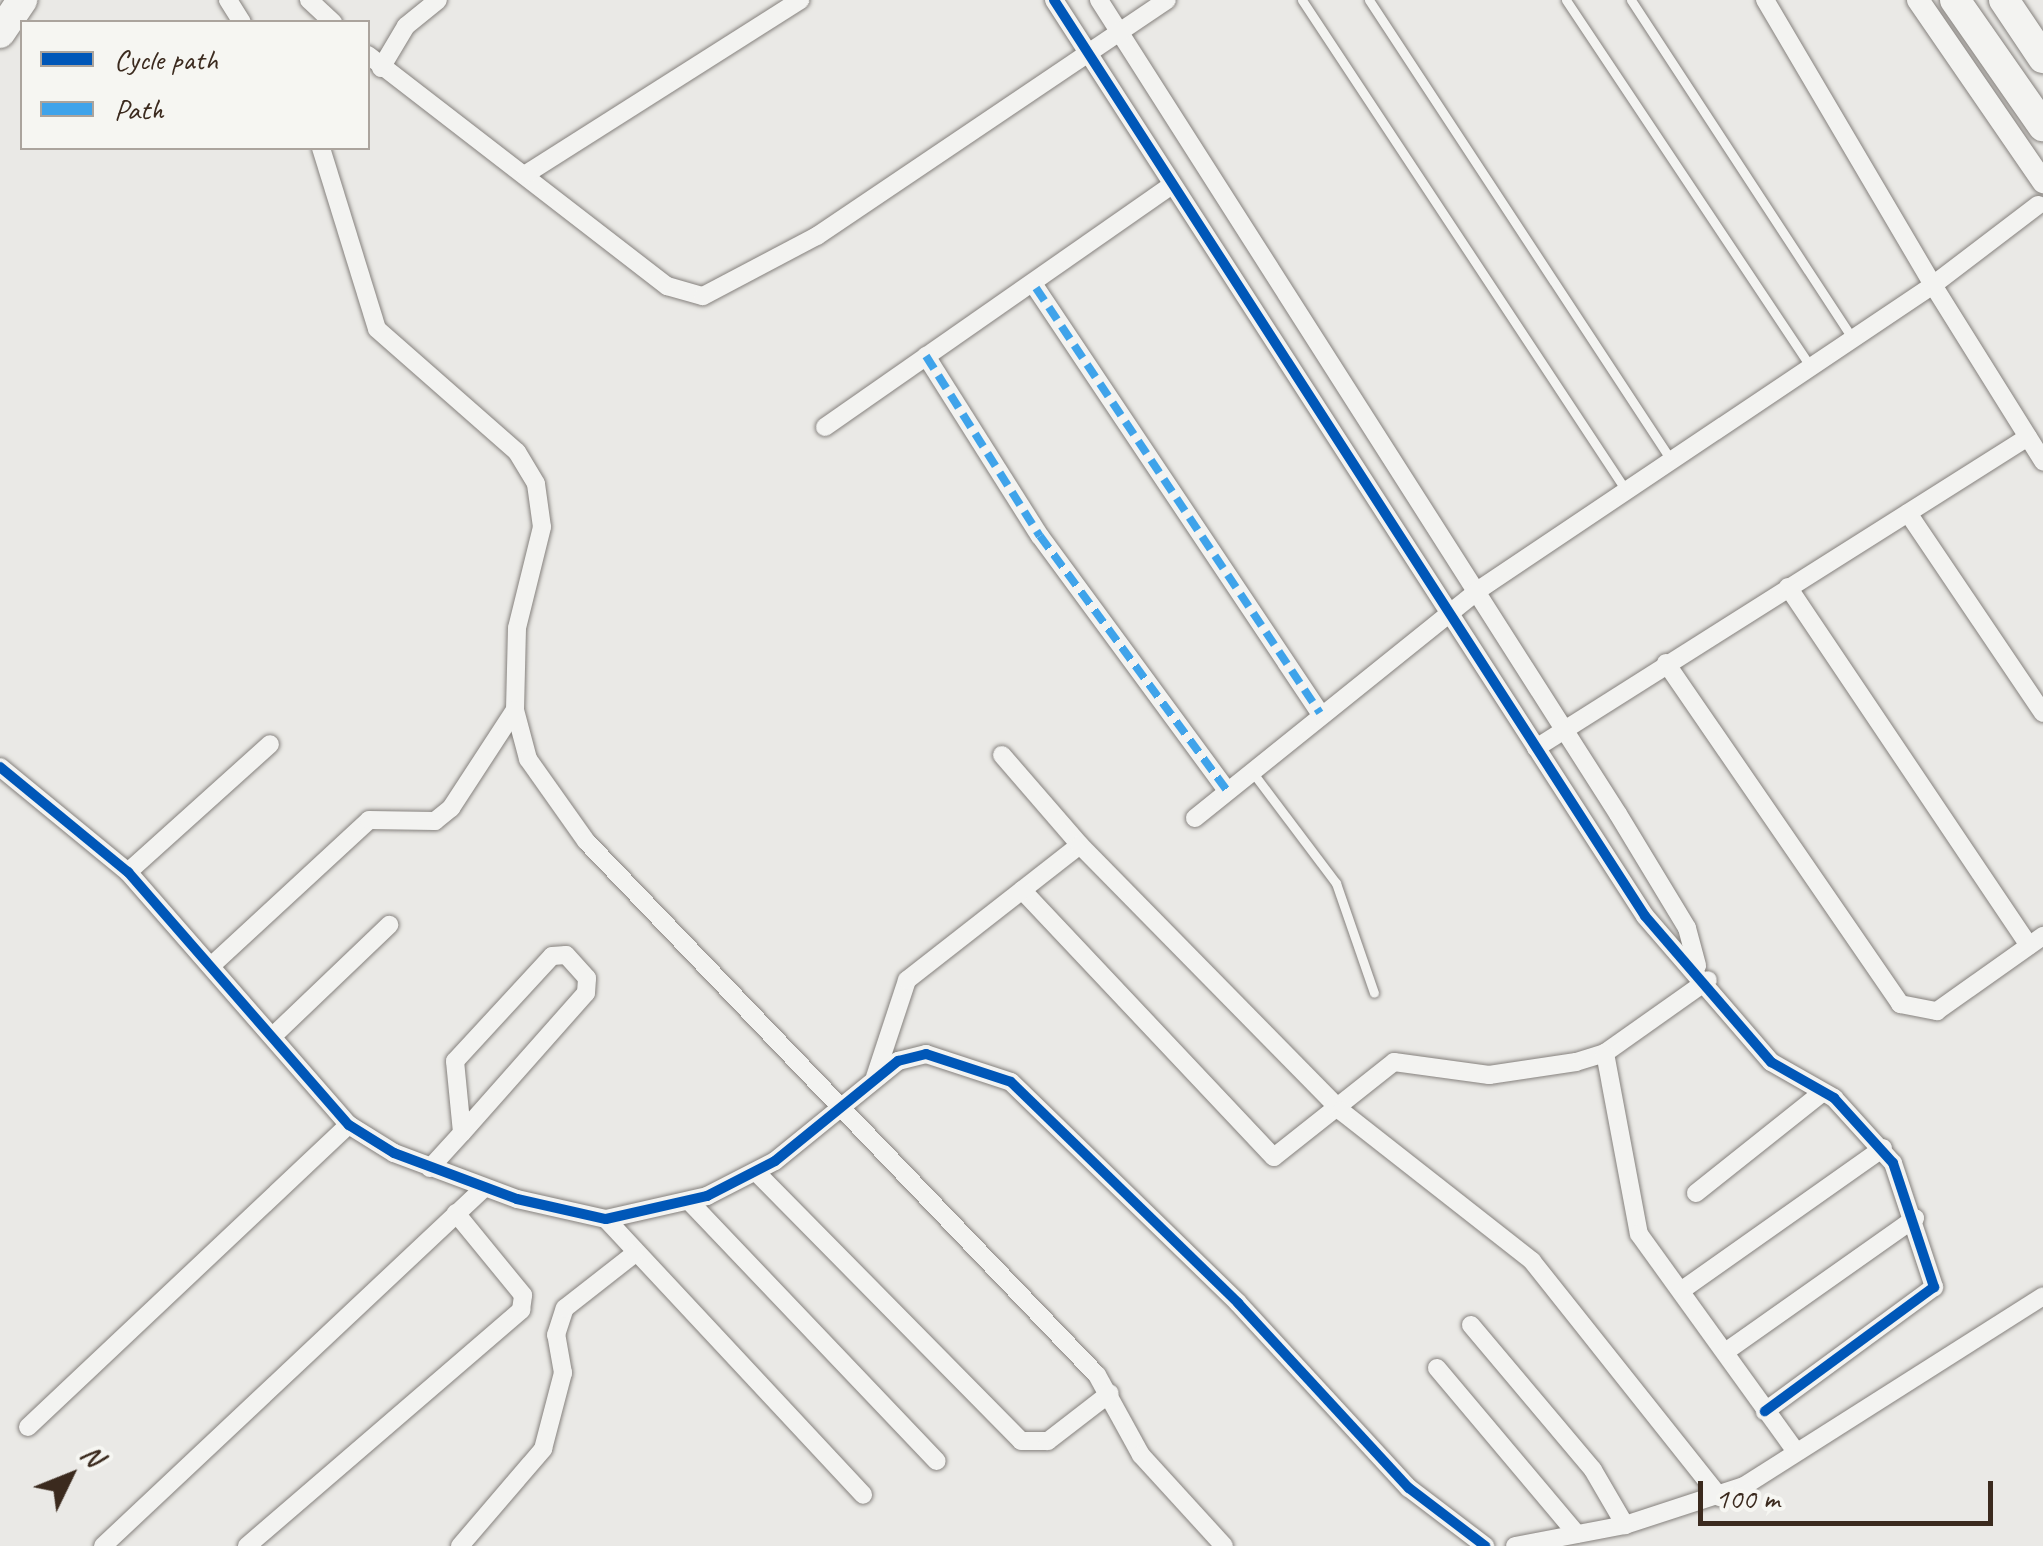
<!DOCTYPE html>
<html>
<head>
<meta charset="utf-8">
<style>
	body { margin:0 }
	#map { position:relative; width:2043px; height:1546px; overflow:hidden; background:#eae9e6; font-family:Caveat,sans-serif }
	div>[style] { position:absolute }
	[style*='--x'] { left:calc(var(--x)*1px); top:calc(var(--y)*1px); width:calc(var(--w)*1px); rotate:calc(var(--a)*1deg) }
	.roads { filter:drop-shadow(0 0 2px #85817d) drop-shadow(0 0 2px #85817d) }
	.service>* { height:9px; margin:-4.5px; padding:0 4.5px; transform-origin:4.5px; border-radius:4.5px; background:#f3f3f1 }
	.minor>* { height:18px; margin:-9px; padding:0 9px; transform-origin:9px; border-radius:9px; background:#f3f3f1 }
	.tertiary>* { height:22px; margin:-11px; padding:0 11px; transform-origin:11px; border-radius:11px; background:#f3f3f1 }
	.trunk>* { height:30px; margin:-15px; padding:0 15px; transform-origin:15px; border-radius:15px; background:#f3f3f1 }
	.quiet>* { height:8px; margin-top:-4px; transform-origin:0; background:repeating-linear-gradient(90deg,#3fa3ea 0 15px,transparent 0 23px) }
	.cycleway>* { height:10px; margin:-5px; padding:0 5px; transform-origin:5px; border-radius:5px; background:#0057b8 }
	span { translate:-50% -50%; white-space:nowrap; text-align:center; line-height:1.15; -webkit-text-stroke:8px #f6f6f2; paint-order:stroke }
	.legend { position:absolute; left:20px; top:20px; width:350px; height:130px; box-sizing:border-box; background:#f6f6f2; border:2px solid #aba49d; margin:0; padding:12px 18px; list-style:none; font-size:30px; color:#3b2a1e }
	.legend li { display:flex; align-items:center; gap:20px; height:50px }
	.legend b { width:50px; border:2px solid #aba49d }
	.north { position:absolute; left:20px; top:1426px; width:100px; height:100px; -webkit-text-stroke:8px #f6f6f2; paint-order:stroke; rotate:47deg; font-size:28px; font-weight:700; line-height:40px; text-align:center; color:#3b2a1e }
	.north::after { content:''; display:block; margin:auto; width:35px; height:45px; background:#3b2a1e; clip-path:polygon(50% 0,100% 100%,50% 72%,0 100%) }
	.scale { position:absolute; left:1698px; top:1481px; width:295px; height:45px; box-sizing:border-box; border:5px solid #3b2a1e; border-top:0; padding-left:12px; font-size:30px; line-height:35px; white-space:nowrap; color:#3b2a1e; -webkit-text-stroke:8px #f6f6f2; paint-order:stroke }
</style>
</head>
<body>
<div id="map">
	<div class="roads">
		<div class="service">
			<i style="--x:1302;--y:0;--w:586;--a:56.55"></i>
			<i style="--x:1369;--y:0;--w:550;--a:56.71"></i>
			<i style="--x:1566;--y:0;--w:442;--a:56.3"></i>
			<i style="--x:1631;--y:0;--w:404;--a:56.8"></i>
			<i style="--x:1253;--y:773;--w:138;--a:53"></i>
			<i style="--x:1336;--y:883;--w:116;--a:70.9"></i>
		</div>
		<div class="minor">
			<i style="--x:228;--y:0;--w:26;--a:58"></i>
			<i style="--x:309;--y:0;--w:33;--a:43"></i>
			<i style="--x:1054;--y:0;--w:1090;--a:57.17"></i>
			<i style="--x:1645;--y:916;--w:193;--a:49.2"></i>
			<i style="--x:1771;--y:1062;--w:73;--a:29.7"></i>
			<i style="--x:1834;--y:1098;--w:88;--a:47.8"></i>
			<i style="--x:1893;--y:1163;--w:131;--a:71.7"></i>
			<i style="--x:1934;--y:1287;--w:210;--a:143.7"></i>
			<i style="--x:1099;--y:0;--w:965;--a:57.48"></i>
			<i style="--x:1618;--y:814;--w:133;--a:58.8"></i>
			<i style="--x:1687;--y:928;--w:39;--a:75"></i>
			<i style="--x:368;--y:55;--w:378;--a:37.7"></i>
			<i style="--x:667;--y:286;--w:37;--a:16"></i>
			<i style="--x:703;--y:296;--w:129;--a:-27.8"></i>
			<i style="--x:817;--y:236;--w:422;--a:-34"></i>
			<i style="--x:381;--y:68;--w:49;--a:-59.2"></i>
			<i style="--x:406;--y:26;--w:41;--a:-39.1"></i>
			<i style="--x:321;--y:148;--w:189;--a:72.8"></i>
			<i style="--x:377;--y:329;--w:186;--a:41.3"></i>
			<i style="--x:517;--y:452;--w:37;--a:59"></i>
			<i style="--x:536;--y:484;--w:43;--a:82.1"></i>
			<i style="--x:542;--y:527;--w:104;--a:103.9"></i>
			<i style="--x:517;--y:628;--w:82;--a:91.4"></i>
			<i style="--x:515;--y:710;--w:51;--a:75.1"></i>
			<i style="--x:528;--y:759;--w:100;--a:54.7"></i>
			<i style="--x:586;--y:841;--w:739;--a:46.26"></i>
			<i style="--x:1097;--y:1375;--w:91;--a:61.2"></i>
			<i style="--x:1141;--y:1455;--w:123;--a:47.6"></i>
			<i style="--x:526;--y:174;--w:325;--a:-32.4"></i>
			<i style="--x:2038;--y:205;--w:132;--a:142.7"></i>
			<i style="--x:1933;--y:285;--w:208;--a:58"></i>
			<i style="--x:1036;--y:288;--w:511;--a:56.25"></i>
			<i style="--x:926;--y:356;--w:213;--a:57.7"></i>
			<i style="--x:1040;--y:536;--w:316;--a:53.7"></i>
			<i style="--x:825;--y:427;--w:422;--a:-34.9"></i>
			<i style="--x:1908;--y:513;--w:241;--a:56"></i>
			<i style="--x:1788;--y:587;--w:432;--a:56.1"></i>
			<i style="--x:1666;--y:663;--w:414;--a:55.5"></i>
			<i style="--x:1900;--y:1004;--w:38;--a:11"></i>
			<i style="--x:1937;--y:1011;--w:130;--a:-35.3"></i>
			<i style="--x:1536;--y:748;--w:582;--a:-32.3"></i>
			<i style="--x:1002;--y:755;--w:119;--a:49.1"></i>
			<i style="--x:0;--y:767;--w:166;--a:39.4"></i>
			<i style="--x:128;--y:872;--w:336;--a:48.9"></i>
			<i style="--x:349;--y:1125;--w:53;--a:31.9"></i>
			<i style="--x:394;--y:1153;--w:131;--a:20.5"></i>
			<i style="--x:517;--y:1199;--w:91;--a:12.7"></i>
			<i style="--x:606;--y:1219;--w:104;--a:-12.8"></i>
			<i style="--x:707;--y:1196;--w:76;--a:-27.2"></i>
			<i style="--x:775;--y:1161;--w:159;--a:-39.1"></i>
			<i style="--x:898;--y:1061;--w:29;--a:-14"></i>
			<i style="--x:926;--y:1054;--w:89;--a:18.2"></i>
			<i style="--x:1011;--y:1082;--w:317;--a:44.2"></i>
			<i style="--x:1238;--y:1303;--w:252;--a:47.3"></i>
			<i style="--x:1409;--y:1488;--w:96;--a:37.3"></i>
			<i style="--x:1195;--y:818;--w:362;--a:-38.8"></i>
			<i style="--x:1477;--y:591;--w:549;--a:-33.86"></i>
			<i style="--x:1933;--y:285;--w:331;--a:-120.5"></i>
			<i style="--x:128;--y:872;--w:191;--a:-42"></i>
			<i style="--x:1022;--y:890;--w:367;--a:46.7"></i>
			<i style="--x:1274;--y:1157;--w:153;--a:-38.4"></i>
			<i style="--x:1394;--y:1062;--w:96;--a:7.8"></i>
			<i style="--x:1489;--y:1075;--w:88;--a:-8.5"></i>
			<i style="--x:1576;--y:1062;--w:30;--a:-17"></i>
			<i style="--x:1605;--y:1053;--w:126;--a:-35.3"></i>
			<i style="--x:211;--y:966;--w:215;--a:-42.7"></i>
			<i style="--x:369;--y:820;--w:66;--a:0.9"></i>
			<i style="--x:435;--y:821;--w:21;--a:-39"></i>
			<i style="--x:451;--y:808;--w:117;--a:-56.9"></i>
			<i style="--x:273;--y:1036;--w:161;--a:-43.7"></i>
			<i style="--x:1605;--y:1053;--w:184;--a:79.4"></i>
			<i style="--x:1639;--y:1234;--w:266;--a:54.2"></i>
			<i style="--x:875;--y:1077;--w:102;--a:-71.7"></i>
			<i style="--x:907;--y:980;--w:219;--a:-38"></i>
			<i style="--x:1080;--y:845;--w:373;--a:45.5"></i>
			<i style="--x:1341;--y:1111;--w:243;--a:38.1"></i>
			<i style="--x:1532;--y:1261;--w:302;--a:51.5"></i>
			<i style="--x:430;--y:1168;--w:47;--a:-47.6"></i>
			<i style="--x:462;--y:1133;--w:187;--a:-48.5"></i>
			<i style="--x:586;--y:993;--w:15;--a:-86"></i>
			<i style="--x:587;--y:978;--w:31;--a:-132"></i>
			<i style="--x:566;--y:955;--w:14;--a:176"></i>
			<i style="--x:552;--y:956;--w:143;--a:132.7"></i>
			<i style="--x:455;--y:1061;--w:72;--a:84.4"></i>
			<i style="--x:757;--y:1173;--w:376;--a:45.4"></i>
			<i style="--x:1021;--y:1441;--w:27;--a:0"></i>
			<i style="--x:1048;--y:1441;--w:78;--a:-37.7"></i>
			<i style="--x:1696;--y:1193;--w:162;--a:-38.5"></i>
			<i style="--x:689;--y:1201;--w:359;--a:46.4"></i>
			<i style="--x:606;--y:1219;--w:377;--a:47"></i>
			<i style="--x:1682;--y:1290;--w:246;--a:-35.2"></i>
			<i style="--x:1471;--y:1325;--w:189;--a:49.9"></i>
			<i style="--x:1593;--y:1470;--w:64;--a:59.8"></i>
			<i style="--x:1728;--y:1350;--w:229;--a:-35.2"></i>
			<i style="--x:1437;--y:1368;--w:217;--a:49.9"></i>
			<i style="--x:28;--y:1427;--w:441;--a:-43.3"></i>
			<i style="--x:103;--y:1546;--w:523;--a:-43.22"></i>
			<i style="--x:247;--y:1546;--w:362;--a:-40.7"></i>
			<i style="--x:521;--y:1310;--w:15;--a:-82"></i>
			<i style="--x:523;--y:1295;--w:106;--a:-129.3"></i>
			<i style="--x:460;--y:1546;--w:128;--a:-49.4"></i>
			<i style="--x:543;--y:1449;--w:79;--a:-75.3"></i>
			<i style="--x:563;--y:1373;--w:39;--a:-100"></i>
			<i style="--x:556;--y:1335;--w:28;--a:-72"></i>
			<i style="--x:565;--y:1308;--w:88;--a:-38"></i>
			<i style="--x:1515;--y:1546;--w:112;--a:-10.8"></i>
			<i style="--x:1625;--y:1525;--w:125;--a:-18.1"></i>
			<i style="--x:1744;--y:1486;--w:354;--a:-32.4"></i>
		</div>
		<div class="tertiary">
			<i style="--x:1918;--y:0;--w:221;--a:55.5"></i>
		</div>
		<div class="trunk">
			<i style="--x:1955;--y:0;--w:154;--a:55.1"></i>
			<i style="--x:2004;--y:0;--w:70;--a:56.1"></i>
			<i style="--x:0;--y:33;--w:40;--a:-56"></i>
		</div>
	</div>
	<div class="quiet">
		<i style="--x:1036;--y:288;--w:511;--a:56.25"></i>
		<i style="--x:926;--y:356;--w:213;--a:57.7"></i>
		<i style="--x:1040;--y:536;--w:316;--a:53.7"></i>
	</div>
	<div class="cycleway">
		<i style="--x:1054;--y:0;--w:1090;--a:57.17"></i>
		<i style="--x:1645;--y:916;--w:193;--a:49.2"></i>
		<i style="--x:1771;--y:1062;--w:73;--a:29.7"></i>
		<i style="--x:1834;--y:1098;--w:88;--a:47.8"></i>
		<i style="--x:1893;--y:1163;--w:131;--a:71.7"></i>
		<i style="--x:1934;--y:1287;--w:210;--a:143.7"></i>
		<i style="--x:0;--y:767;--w:166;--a:39.4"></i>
		<i style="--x:128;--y:872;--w:336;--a:48.9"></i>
		<i style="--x:349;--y:1125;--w:53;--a:31.9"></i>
		<i style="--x:394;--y:1153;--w:131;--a:20.5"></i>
		<i style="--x:517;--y:1199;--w:91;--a:12.7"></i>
		<i style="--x:606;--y:1219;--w:104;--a:-12.8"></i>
		<i style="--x:707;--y:1196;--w:76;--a:-27.2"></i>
		<i style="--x:775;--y:1161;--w:159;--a:-39.1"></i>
		<i style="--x:898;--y:1061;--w:29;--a:-14"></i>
		<i style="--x:926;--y:1054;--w:89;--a:18.2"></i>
		<i style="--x:1011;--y:1082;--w:317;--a:44.2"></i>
		<i style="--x:1238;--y:1303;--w:252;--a:47.3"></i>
		<i style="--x:1409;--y:1488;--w:96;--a:37.3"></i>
	</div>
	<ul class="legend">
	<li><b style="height:12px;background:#0057b8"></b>Cycle path</li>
	<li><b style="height:12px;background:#3fa3ea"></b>Path</li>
	</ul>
	<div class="north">N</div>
	<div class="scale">100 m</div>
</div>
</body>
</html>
